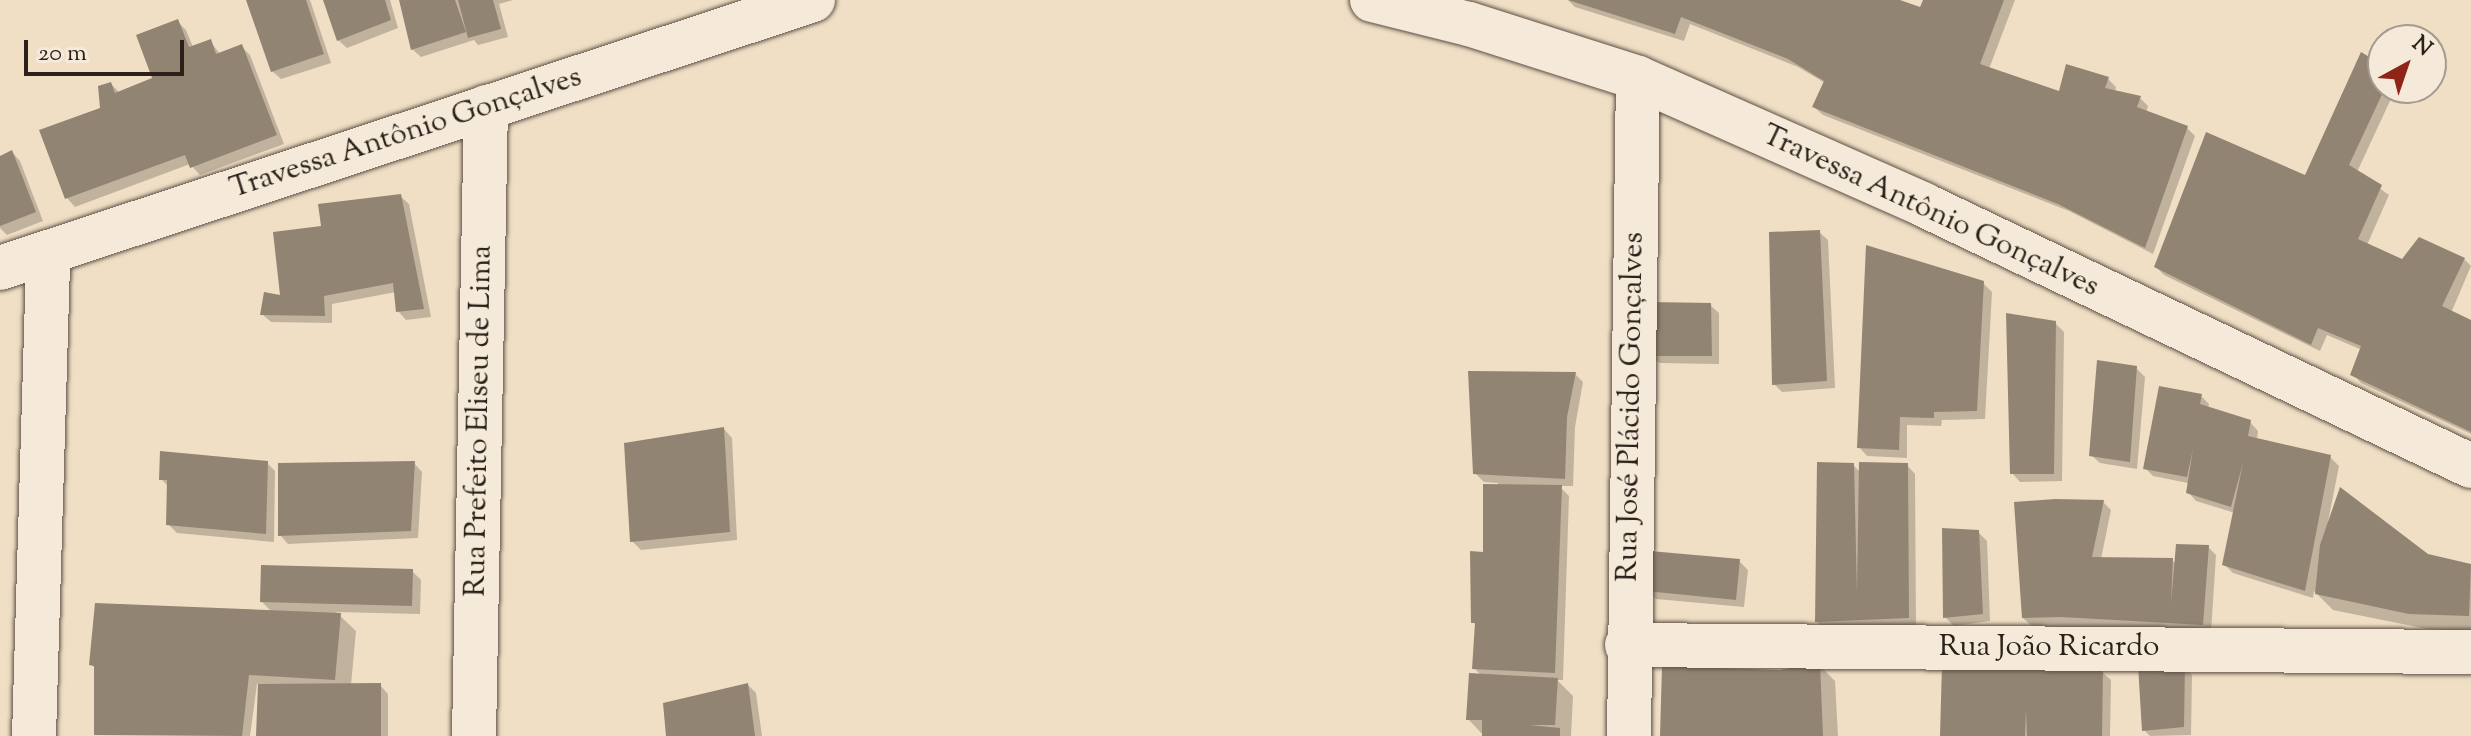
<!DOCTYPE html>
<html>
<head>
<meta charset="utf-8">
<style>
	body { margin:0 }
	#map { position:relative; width:2471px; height:736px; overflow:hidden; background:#f0dfc5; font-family:"Sorts Mill Goudy",serif }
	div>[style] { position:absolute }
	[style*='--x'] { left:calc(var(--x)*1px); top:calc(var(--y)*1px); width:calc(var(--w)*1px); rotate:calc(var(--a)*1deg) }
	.shadow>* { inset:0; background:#0003 }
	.building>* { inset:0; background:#928473 }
	.roads { filter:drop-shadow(0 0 2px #5d5045) drop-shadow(0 0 2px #5d5045) }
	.street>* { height:44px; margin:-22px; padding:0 22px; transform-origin:22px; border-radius:22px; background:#f5ead9 }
	.secondary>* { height:44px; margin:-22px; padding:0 22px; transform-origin:22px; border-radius:22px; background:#f5ead9 }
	span { translate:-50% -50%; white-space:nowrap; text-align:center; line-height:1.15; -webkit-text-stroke:6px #f5ead9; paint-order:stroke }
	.street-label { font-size:30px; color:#2c211a }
	.north { position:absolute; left:2367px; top:24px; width:80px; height:80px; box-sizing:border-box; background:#f5ead9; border:2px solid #a59a8d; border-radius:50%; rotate:40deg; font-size:22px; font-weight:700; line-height:32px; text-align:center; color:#2c211a }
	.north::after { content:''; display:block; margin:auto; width:28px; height:36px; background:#8f2418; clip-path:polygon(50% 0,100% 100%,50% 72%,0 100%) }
	.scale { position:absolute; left:24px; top:40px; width:160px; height:36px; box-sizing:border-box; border:4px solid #2c211a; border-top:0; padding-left:10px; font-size:24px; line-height:28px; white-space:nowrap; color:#2c211a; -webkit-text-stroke:6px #f5ead9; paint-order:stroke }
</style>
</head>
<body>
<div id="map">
	<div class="shadow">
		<i style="clip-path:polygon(248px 0,310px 0,331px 63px,281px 79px,272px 71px)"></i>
		<i style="clip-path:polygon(325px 0,390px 0,398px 28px,347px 48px,338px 40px)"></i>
		<i style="clip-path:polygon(401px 0,513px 0,499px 4px,508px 37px,478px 45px,474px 40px,421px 57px,412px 49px)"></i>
		<i style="clip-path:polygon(1568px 0,1894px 0,1921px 10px,1926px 0,2015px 0,1989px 69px,2060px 93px,2108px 79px,2116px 87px,2115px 92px,2140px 98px,2148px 106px,2146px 113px,2187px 128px,2195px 136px,2153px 254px,2069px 211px,1823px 115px,1814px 107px,1825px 83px,1798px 67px,1690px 24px,1684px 41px,1575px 7px)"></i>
		<i style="clip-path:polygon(178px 22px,186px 30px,193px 47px,210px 41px,220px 54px,241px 46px,250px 55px,284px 144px,200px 175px,190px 164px,75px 207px,67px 198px,111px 84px,120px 93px,155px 79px)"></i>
		<i style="clip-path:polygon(2383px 88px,2396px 88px,2357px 172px,2389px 195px,2367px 245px,2403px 262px,2464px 259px,2471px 266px,2451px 313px,2471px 322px,2471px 434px,2361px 383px,2353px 374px,2362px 350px,2327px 335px,2320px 351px,2164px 275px,2156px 267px,2306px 178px)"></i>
		<i style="clip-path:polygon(12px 152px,20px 161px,43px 221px,7px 235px,0 228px,0 158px)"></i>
		<i style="clip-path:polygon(400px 196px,409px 204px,431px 317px,406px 320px,398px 311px,396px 292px,332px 304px,332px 323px,271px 322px,262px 314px,283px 297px,323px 228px)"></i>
		<i style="clip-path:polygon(1819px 232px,1828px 240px,1835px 388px,1782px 392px,1774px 384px)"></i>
		<i style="clip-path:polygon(1983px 283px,1992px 292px,1985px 419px,1942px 420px,1941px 426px,1907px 425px,1907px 458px,1867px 456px,1859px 447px)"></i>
		<i style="clip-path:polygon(1710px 305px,1719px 313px,1719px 364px,1659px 363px,1650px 355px)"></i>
		<i style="clip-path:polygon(2055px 323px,2064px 332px,2062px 481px,2020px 482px,2012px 473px)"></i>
		<i style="clip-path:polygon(2136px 368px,2145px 377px,2137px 469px,2100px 463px,2091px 455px)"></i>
		<i style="clip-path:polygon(1575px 374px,1583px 382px,1575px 427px,1573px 486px,1559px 486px,1569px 496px,1563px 680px,1557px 680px,1573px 696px,1571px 736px,1484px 736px,1468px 719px,1482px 676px,1474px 668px,1477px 626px,1473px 622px,1498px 483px,1484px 482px,1475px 473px)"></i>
		<i style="clip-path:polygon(2201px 396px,2209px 404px,2208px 409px,2250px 422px,2258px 431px,2257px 440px,2330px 457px,2339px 466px,2328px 522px,2427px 556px,2471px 566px,2471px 631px,2427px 629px,2333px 610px,2314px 591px,2313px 598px,2233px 573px,2224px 564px,2235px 513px,2196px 501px,2188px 492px,2188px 483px,2153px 476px,2145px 468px)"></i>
		<i style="clip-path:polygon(724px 429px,732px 438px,737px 540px,641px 550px,632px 541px)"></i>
		<i style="clip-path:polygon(267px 463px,275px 471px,274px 542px,177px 533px,168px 524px,169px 487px,161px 479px)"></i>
		<i style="clip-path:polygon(414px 463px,422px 472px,418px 538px,288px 544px,280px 535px)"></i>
		<i style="clip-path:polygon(1853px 465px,1861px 473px,1907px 465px,1915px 474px,1916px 626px,1826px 630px,1817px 622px)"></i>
		<i style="clip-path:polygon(2103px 502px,2111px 510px,2101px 559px,2172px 560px,2176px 564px,2208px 547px,2216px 555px,2211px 632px,2032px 626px,2023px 618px)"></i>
		<i style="clip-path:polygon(1978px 532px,1987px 541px,1990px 621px,1954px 626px,1945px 617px)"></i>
		<i style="clip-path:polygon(1739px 561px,1748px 570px,1744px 607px,1656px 599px,1648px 591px)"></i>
		<i style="clip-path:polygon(412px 571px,421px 580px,420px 614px,336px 612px,356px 631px,351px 685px,380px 685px,388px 694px,388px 736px,258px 736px,260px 684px,257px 684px,250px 736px,96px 734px,96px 669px,91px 664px,272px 612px,262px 602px)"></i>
		<i style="clip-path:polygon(1819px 665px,1835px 681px,1838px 736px,1662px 736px,1780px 672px)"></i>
		<i style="clip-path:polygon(2184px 666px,2192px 675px,2191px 735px,2150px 736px,2144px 730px)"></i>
		<i style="clip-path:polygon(2102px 672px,2111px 680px,2110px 736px,1942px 736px)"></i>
		<i style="clip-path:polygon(748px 685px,756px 693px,762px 736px,668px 736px)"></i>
	</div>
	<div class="building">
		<i style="clip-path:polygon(246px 0,306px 0,324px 54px,271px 72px)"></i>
		<i style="clip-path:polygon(323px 0,385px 0,391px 20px,337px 41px)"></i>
		<i style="clip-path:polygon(399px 0,455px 0,466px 32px,411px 50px)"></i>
		<i style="clip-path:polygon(458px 0,493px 0,501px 29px,468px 38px)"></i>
		<i style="clip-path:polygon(1568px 0,1900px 0,1920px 7px,1923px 0,2004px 0,1980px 64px,2059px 91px,2066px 64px,2109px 77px,2105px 88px,2141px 96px,2137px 107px,2188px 126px,2145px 248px,2058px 204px,1812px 107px,1824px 81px,1788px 59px,1681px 17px,1675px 34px)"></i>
		<i style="clip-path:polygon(178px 19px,189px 47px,211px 39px,216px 54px,242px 44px,277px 135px,190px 168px,185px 155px,65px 199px,39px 130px,100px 108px,98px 86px,111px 82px,115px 93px,152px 78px,136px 35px)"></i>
		<i style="clip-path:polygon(2361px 52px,2383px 65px,2385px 88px,2349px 165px,2382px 185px,2358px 239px,2402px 259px,2419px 237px,2465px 258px,2442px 306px,2471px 320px,2471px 432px,2350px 375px,2361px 346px,2318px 328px,2311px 345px,2154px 267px,2206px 132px,2305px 175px)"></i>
		<i style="clip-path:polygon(12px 150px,36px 212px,0 226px,0 156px)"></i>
		<i style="clip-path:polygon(401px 194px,424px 309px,396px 312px,393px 283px,324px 296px,325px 316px,260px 315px,264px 292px,280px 295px,273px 232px,321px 226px,318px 204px)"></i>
		<i style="clip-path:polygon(1820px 230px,1827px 381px,1772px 385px,1769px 232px)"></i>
		<i style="clip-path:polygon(1866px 245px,1984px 281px,1977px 411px,1934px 412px,1934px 418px,1900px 417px,1899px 450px,1857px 448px)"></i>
		<i style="clip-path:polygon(1649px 302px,1711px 303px,1712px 356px,1648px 356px)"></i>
		<i style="clip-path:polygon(2006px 313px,2056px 321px,2054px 474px,2010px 474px)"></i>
		<i style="clip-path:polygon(2097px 360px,2137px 366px,2130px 462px,2089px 456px)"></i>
		<i style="clip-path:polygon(1468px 371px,1576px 372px,1567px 417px,1565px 479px,1473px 474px)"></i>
		<i style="clip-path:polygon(2159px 386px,2202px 394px,2200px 404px,2251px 420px,2248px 436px,2331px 455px,2305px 591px,2222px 565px,2243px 463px,2231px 507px,2186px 493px,2193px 449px,2187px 477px,2143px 469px)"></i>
		<i style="clip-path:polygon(724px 427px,730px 532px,630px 542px,624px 443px)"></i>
		<i style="clip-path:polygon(160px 451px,268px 461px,266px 534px,166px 525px,167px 480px,159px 480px)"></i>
		<i style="clip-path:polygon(415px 461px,411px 531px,278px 536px,278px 463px)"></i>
		<i style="clip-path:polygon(1817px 462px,1854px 463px,1857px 594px,1859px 462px,1908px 463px,1909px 618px,1815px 622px)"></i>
		<i style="clip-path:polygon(1483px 484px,1562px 485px,1555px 673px,1472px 669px,1475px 623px,1471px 623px,1470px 551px,1483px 552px)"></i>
		<i style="clip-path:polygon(2340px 487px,2428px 554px,2471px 564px,2469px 616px,2409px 614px,2315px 594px,2320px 545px)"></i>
		<i style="clip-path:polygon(2055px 499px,2104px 500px,2092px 557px,2173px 558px,2171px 604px,2176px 544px,2209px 545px,2203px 625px,2061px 617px,2022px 618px,2014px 502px)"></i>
		<i style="clip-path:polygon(1942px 528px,1979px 530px,1983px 614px,1943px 618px)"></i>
		<i style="clip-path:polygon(1650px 551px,1740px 559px,1736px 600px,1646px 591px)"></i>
		<i style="clip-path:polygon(261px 565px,413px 569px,412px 606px,260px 602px)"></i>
		<i style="clip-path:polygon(95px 603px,341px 613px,335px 680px,249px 675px,242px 736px,94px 735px,94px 666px,89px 665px)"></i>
		<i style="clip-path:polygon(1820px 663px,1823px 736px,1660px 736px,1662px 666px,1780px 670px)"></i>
		<i style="clip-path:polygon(1942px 664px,2103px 670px,2102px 736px,2027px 736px,2026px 710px,2025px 736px,1940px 736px)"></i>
		<i style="clip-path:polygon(2185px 664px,2184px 727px,2142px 731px,2138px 665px)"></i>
		<i style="clip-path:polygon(1469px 673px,1558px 678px,1555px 725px,1529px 725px,1560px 728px,1560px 736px,1482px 736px,1482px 720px,1466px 720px)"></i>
		<i style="clip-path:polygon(381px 683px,381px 736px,256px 736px,258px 684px)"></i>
		<i style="clip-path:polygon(748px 683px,755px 736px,666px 736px,663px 703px)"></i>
	</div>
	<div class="roads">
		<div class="street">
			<i style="--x:1627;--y:645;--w:844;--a:0.48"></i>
			<i style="--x:34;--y:736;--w:481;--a:-88.3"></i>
			<i style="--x:474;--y:736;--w:629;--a:-88.91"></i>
			<i style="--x:1629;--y:736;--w:658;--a:-89.22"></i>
		</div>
		<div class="secondary">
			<i style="--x:1372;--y:0;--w:100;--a:13.9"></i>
			<i style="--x:1469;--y:24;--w:177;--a:17.7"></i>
			<i style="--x:1638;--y:78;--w:313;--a:23.9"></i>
			<i style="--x:1924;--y:205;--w:606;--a:25.51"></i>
			<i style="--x:0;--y:268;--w:856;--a:-18.24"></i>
		</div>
	</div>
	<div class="street-label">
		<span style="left:406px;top:134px;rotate:-18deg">Travessa Antônio Gonçalves</span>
		<span style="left:1930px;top:212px;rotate:25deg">Travessa Antônio Gonçalves</span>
		<span style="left:1632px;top:407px;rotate:-89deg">Rua José Plácido Gonçalves</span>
		<span style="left:480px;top:421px;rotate:-89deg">Rua Prefeito Eliseu de Lima</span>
		<span style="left:2049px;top:648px">Rua João Ricardo</span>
	</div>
	<div class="north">N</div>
	<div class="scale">20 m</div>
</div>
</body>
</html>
